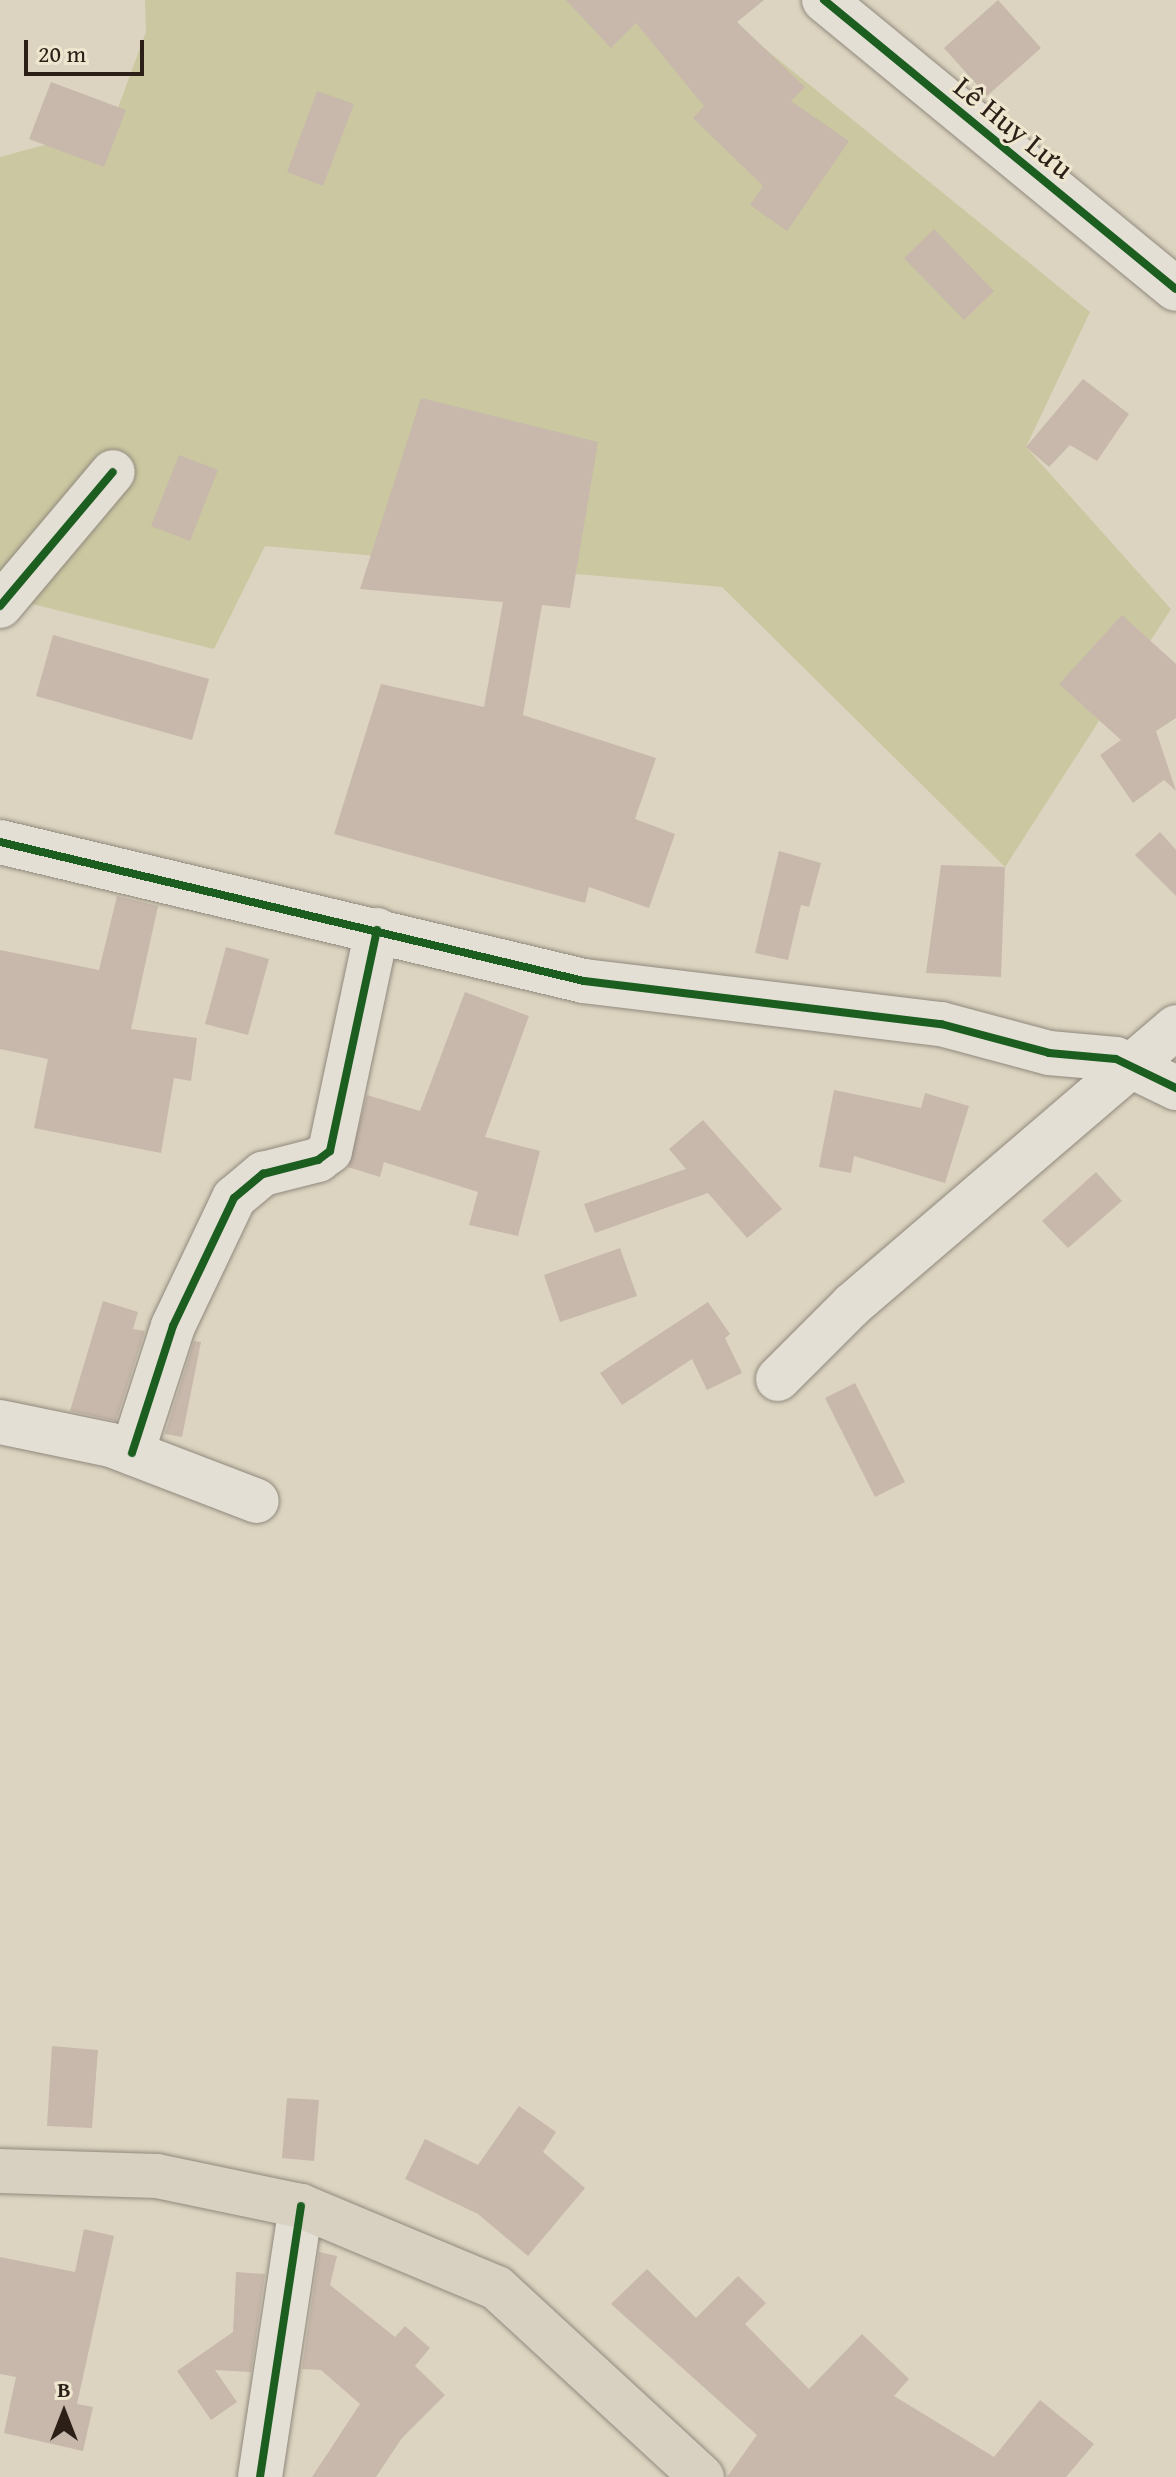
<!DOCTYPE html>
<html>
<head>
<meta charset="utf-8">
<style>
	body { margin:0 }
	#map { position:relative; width:1176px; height:2477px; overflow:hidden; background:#dcd4c0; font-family:"Gentium Book Plus",serif }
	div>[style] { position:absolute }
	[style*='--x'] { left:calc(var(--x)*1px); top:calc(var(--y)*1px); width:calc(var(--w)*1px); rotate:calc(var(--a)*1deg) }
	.green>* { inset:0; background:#cbc7a1 }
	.building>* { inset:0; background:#c7b8ab }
	.roads { filter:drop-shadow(0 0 2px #90897d) drop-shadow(0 0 2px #90897d) }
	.minor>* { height:44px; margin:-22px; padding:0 22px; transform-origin:22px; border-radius:22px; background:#e4dfd5 }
	.major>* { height:44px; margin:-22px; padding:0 22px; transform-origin:22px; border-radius:22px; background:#d8d0c1 }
	.cycleway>* { height:8px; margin:-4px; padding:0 4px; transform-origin:4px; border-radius:4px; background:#1b5e20 }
	span { translate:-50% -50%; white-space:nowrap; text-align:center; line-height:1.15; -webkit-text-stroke:6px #efe6cf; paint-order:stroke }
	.street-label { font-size:30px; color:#2b1f17 }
	.north { position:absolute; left:24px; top:2373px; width:80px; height:80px; -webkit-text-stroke:6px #efe6cf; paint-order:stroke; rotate:0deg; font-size:22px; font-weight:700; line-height:32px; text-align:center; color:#2b1f17 }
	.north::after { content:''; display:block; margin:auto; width:28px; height:36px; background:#2b1f17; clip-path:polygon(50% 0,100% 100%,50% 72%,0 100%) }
	.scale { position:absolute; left:24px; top:40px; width:120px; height:36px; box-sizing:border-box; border:4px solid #2b1f17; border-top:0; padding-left:10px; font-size:24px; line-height:28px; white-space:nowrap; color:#2b1f17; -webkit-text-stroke:6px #efe6cf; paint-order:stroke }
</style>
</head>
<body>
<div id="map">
	<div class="green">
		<i style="clip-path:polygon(145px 0,705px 0,1090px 312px,1026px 447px,1171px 609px,1005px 867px,722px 587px,265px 546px,214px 649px,0 596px,0 157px,111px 127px,146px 32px)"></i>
	</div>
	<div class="building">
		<i style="clip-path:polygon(566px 0,764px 0,737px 22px,805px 87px,791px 101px,849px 141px,787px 231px,750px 205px,763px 186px,693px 118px,704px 106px,636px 23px,611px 48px)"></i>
		<i style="clip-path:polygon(998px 0,1041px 48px,987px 96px,944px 48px)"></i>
		<i style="clip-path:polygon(51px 82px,126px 110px,104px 167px,29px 139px)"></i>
		<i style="clip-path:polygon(317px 91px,354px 104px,323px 186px,287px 172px)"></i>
		<i style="clip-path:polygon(934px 229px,994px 291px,964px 320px,904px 258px)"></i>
		<i style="clip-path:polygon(1083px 379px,1129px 414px,1097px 461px,1070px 445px,1049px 467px,1026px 447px)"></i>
		<i style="clip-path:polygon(421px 398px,598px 442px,570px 608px,542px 605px,523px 715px,656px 758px,635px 819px,675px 834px,649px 908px,589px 887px,585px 903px,334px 834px,381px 684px,484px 707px,503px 602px,360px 589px)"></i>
		<i style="clip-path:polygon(179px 455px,218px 470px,190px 541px,151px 526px)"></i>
		<i style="clip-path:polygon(1122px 615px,1176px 664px,1176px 718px,1156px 731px,1176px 791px,1164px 780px,1133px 803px,1100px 755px,1121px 740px,1059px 684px)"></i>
		<i style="clip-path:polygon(53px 635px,209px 679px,192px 740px,36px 696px)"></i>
		<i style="clip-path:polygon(1160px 832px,1176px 850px,1176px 896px,1135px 855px)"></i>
		<i style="clip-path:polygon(779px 851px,821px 863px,809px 907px,801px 905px,788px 960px,755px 953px)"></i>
		<i style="clip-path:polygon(941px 865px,1005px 867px,1001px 977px,926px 973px)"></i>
		<i style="clip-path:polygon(117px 896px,158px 906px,131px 1029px,197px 1038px,191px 1081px,174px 1078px,161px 1153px,34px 1128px,48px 1059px,0 1049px,0 950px,99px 970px)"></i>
		<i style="clip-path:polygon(226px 947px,269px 959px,248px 1035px,205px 1024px)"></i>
		<i style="clip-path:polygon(465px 992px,529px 1016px,485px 1137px,540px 1151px,518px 1236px,469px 1225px,478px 1192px,384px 1162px,380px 1177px,348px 1167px,367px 1095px,420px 1111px)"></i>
		<i style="clip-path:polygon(834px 1090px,921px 1108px,925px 1093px,969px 1106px,945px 1183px,854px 1156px,851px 1173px,819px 1167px)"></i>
		<i style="clip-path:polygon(703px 1120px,782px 1209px,747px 1238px,708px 1193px,595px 1233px,584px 1204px,686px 1169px,669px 1149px)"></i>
		<i style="clip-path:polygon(1096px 1172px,1122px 1201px,1068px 1248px,1042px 1221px)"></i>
		<i style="clip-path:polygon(620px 1248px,637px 1296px,560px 1322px,544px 1275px)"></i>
		<i style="clip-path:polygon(103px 1301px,138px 1312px,133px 1329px,145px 1331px,116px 1421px,70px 1411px)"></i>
		<i style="clip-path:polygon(708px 1302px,730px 1334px,725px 1338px,742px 1373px,707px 1390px,692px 1359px,622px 1405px,600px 1373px)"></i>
		<i style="clip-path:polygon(194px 1341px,201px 1342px,182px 1437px,165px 1434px)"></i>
		<i style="clip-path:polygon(855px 1383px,905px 1482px,875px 1497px,825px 1398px)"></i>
		<i style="clip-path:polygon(52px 2046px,98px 2050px,92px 2128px,47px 2126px)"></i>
		<i style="clip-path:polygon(287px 2098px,319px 2100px,314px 2161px,282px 2158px)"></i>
		<i style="clip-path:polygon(519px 2106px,556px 2132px,543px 2152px,585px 2188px,528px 2256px,478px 2214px,405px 2179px,425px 2139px,478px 2165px)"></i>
		<i style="clip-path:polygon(84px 2229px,114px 2236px,77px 2404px,93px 2407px,83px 2451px,4px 2433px,16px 2377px,0 2374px,0 2257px,75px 2272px)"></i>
		<i style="clip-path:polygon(319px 2252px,337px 2256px,330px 2285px,395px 2337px,405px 2326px,430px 2348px,415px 2366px,445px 2395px,402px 2438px,376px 2477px,312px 2477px,360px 2404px,321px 2370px,302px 2369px)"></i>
		<i style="clip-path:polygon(647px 2269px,696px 2318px,738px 2276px,766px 2303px,745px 2324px,809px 2389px,862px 2334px,909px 2379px,894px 2396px,994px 2457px,1040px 2400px,1094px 2444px,1066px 2477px,727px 2477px,757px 2435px,611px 2304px)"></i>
		<i style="clip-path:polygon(236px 2272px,265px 2274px,251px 2372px,215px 2370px,237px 2402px,211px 2420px,177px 2371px,233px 2332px)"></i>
	</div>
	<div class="roads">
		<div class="minor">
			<i style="--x:824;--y:0;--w:455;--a:39.4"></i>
			<i style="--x:0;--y:606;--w:175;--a:-49.9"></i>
			<i style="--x:0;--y:842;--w:600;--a:13.39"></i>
			<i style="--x:584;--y:981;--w:360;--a:6.9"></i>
			<i style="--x:941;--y:1024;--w:112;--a:15"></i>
			<i style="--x:1049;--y:1053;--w:67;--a:5.1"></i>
			<i style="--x:1116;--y:1059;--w:67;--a:25.8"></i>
			<i style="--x:778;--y:1379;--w:105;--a:-45"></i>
			<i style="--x:852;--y:1305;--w:427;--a:-40.6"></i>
			<i style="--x:0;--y:1422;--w:113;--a:11.7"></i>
			<i style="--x:111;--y:1445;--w:156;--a:21"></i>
			<i style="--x:132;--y:1453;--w:133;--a:-72.1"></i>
			<i style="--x:173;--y:1326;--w:142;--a:-64.5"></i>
			<i style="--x:234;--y:1198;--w:38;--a:-40"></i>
			<i style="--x:263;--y:1174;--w:57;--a:-14.3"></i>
			<i style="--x:318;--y:1160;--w:15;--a:-37"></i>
			<i style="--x:330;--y:1151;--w:226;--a:-78"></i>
			<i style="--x:260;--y:2477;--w:274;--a:-81.4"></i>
		</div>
		<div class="major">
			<i style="--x:0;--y:2171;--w:157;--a:1.8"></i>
			<i style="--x:157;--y:2176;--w:147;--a:11.8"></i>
			<i style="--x:301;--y:2206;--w:212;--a:22.7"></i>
			<i style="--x:497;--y:2288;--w:279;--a:42.7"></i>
		</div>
	</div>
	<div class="cycleway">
		<i style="--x:824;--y:0;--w:455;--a:39.4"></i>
		<i style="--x:0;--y:606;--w:175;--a:-49.9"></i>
		<i style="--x:0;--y:842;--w:600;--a:13.39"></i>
		<i style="--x:584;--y:981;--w:360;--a:6.9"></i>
		<i style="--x:941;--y:1024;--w:112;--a:15"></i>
		<i style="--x:1049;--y:1053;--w:67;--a:5.1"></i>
		<i style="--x:1116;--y:1059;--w:67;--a:25.8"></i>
		<i style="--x:132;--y:1453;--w:133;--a:-72.1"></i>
		<i style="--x:173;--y:1326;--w:142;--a:-64.5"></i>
		<i style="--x:234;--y:1198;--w:38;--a:-40"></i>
		<i style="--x:263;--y:1174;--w:57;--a:-14.3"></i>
		<i style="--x:318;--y:1160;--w:15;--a:-37"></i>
		<i style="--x:330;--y:1151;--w:226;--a:-78"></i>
		<i style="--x:260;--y:2477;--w:274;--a:-81.4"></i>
	</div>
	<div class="street-label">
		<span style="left:1014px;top:127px;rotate:39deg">Lê Huy Lưu</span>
	</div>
	<div class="north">B</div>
	<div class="scale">20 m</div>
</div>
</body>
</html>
